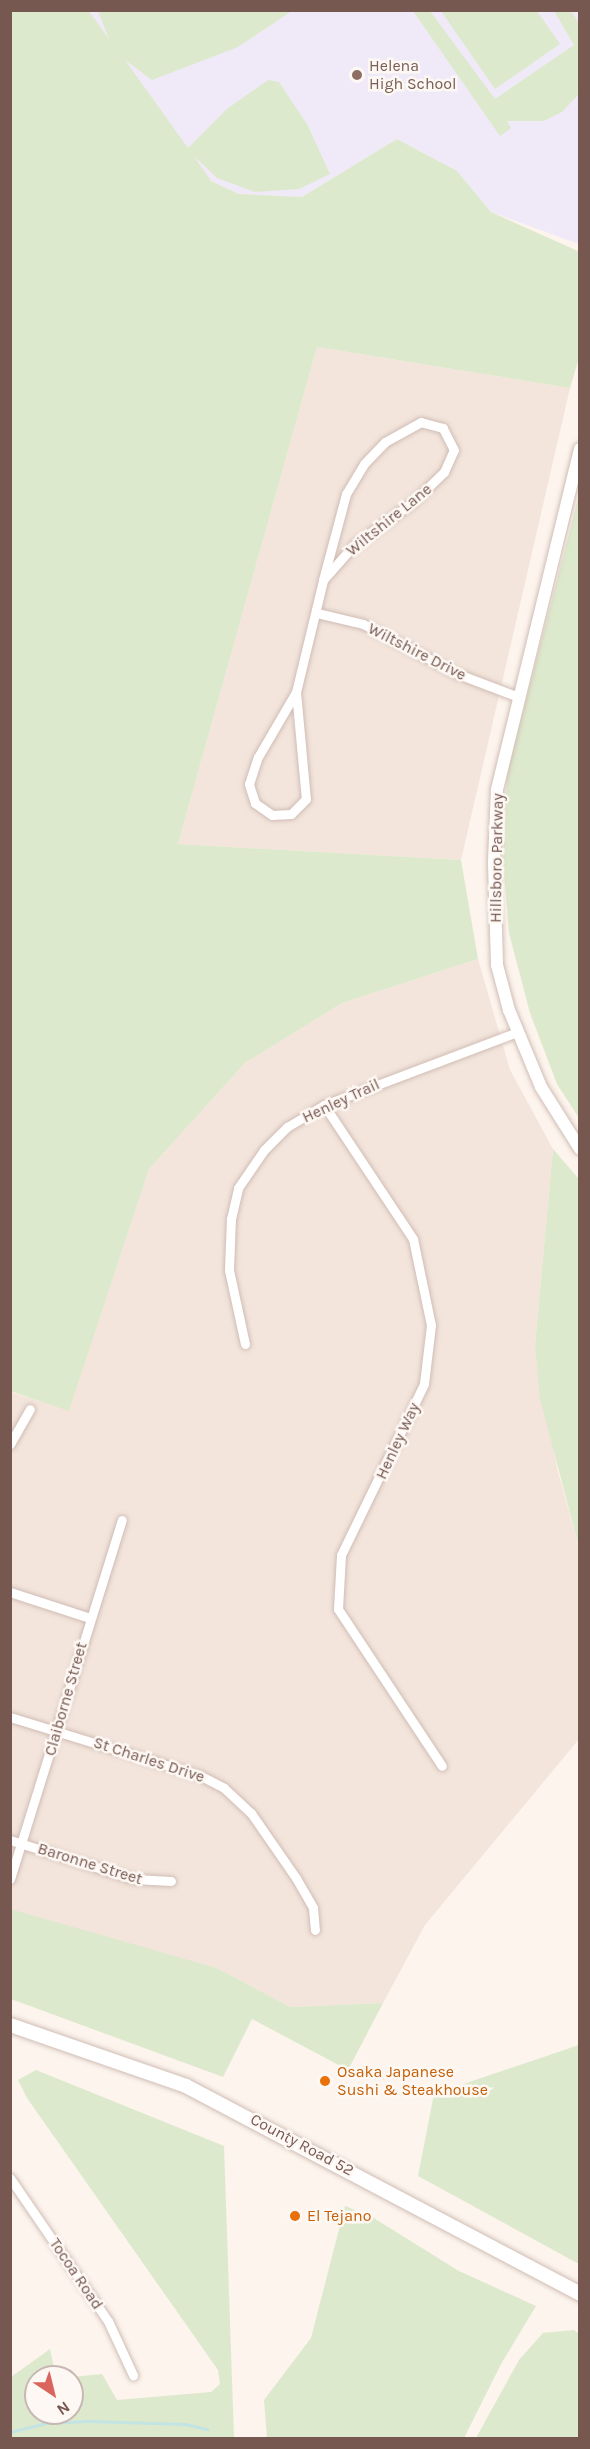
<!DOCTYPE html>
<html>
<head>
<meta charset="utf-8">
<style>
	body { margin:0 }
	#map { position:relative; width:590px; height:2449px; overflow:hidden; background:#fcf4ed; font-family:Karla,sans-serif }
	div>[style] { position:absolute }
	[style*='--x'] { left:calc(var(--x)*1px); top:calc(var(--y)*1px); width:calc(var(--w)*1px); rotate:calc(var(--a)*1deg) }
	.residential>* { inset:0; background:#f3e5dc }
	.education>* { inset:0; background:#f0eaf8 }
	.green>* { inset:0; background:#dde9cc }
	.stream>* { height:3px; margin:-1.5px; padding:0 1.5px; transform-origin:1.5px; border-radius:1.5px; background:#c2e4e3 }
	.roads { filter:drop-shadow(0 0 2px #d0bdb5) drop-shadow(0 0 2px #d0bdb5) }
	.minor>* { height:9px; margin:-4.5px; padding:0 4.5px; transform-origin:4.5px; border-radius:4.5px; background:#fff }
	.tertiary>* { height:12px; margin:-6px; padding:0 6px; transform-origin:6px; border-radius:6px; background:#fff }
	.secondary>* { height:14px; margin:-7px; padding:0 7px; transform-origin:7px; border-radius:7px; background:#fff }
	.dots>* { width:16px; height:16px; translate:-50% -50%; box-sizing:border-box; border:3px solid #fef8f4; border-radius:50% }
	span { translate:-50% -50%; white-space:nowrap; text-align:center; line-height:1.15; -webkit-text-stroke:5px #fef8f4; paint-order:stroke }
	.education-label { font-size:16px; color:#785e54 }
	.left { translate:0 -50%; text-align:left }
	.street-label { font-size:16px; color:#765851 }
	.food-label { font-size:16px; color:#c56008 }
	.frame { position:absolute; inset:0; border:12px solid #765851; pointer-events:none }
	.north { position:absolute; left:24px; top:2365px; width:60px; height:60px; box-sizing:border-box; background:#fef8f4; border:2px solid #c8b8b3; border-radius:50%; rotate:145deg; font-size:16px; font-weight:700; line-height:24px; text-align:center; color:#765851 }
	.north::after { content:''; display:block; margin:auto; width:21px; height:27px; background:#da645e; clip-path:polygon(50% 0,100% 100%,50% 72%,0 100%) }
</style>
</head>
<body>
<div id="map">
	<div class="residential">
		<i style="clip-path:polygon(317px 347px,570px 388px,461px 860px,178px 844px)"></i>
		<i style="clip-path:polygon(478px 959px,510px 1070px,553px 1149px,535px 1345px,557px 1468px,579px 1547px,579px 1739px,425px 1925px,383px 2003px,290px 2007px,217px 1968px,11px 1911px,10px 1392px,69px 1410px,149px 1169px,245px 1063px,342px 1003px)"></i>
	</div>
	<div class="education">
		<i style="clip-path:polygon(89px 11px,579px 11px,579px 244px,491px 212px,457px 171px,397px 139px,302px 197px,239px 194px,211px 181px)"></i>
	</div>
	<div class="green">
		<i style="clip-path:polygon(11px 10px,89px 11px,109px 39px,98px 11px,292px 11px,238px 47px,152px 80px,125px 60px,188px 148px,228px 108px,268px 80px,279px 82px,307px 124px,330px 174px,299px 189px,255px 192px,217px 178px,194px 156px,211px 181px,239px 194px,302px 197px,397px 139px,457px 171px,491px 212px,580px 252px,579px 358px,570px 388px,317px 347px,178px 844px,461px 860px,478px 959px,342px 1003px,245px 1063px,149px 1169px,69px 1411px,10px 1391px)"></i>
		<i style="clip-path:polygon(413px 11px,430px 11px,495px 99px,574px 45px,554px 11px,571px 11px,579px 23px,579px 94px,562px 112px,544px 121px,507px 121px,511px 128px,500px 136px)"></i>
		<i style="clip-path:polygon(441px 11px,537px 11px,560px 44px,495px 89px)"></i>
		<i style="clip-path:polygon(579px 495px,579px 1118px,557px 1084px,530px 1013px,509px 933px,503px 862px,507px 774px)"></i>
		<i style="clip-path:polygon(553px 1149px,579px 1179px,579px 1547px,540px 1399px,535px 1345px)"></i>
		<i style="clip-path:polygon(10px 1909px,217px 1968px,290px 2007px,383px 2003px,348px 2070px,252px 2019px,223px 2077px,11px 1999px)"></i>
		<i style="clip-path:polygon(579px 2045px,580px 2045px,579px 2264px,418px 2176px,434px 2094px)"></i>
		<i style="clip-path:polygon(36px 2070px,224px 2146px,234px 2438px,11px 2438px,11px 2377px,50px 2349px,56px 2377px,36px 2377px,36px 2413px,72px 2413px,72px 2377px,102px 2374px,117px 2400px,211px 2392px,220px 2384px,218px 2370px,27px 2098px,18px 2080px)"></i>
		<i style="clip-path:polygon(345px 2206px,372px 2217px,459px 2271px,536px 2306px,501px 2364px,464px 2438px,267px 2438px,264px 2400px,311px 2338px)"></i>
		<i style="clip-path:polygon(574px 2330px,579px 2334px,579px 2438px,476px 2438px,519px 2360px,543px 2333px)"></i>
	</div>
	<div class="stream">
		<i style="--x:10;--y:2432;--w:37;--a:-14"></i>
		<i style="--x:46;--y:2423;--w:43;--a:-2.7"></i>
		<i style="--x:89;--y:2421;--w:96;--a:1.8"></i>
		<i style="--x:185;--y:2424;--w:23;--a:13"></i>
	</div>
	<div class="roads">
		<div class="minor">
			<i style="--x:317;--y:613;--w:47;--a:13.4"></i>
			<i style="--x:363;--y:624;--w:107;--a:27.8"></i>
			<i style="--x:458;--y:674;--w:62;--a:20.8"></i>
			<i style="--x:296;--y:692;--w:107;--a:84.7"></i>
			<i style="--x:306;--y:799;--w:21;--a:135"></i>
			<i style="--x:291;--y:814;--w:19;--a:177"></i>
			<i style="--x:272;--y:815;--w:21;--a:-145"></i>
			<i style="--x:255;--y:803;--w:20;--a:-108"></i>
			<i style="--x:249;--y:784;--w:28;--a:-72"></i>
			<i style="--x:258;--y:757;--w:75;--a:-59.7"></i>
			<i style="--x:296;--y:692;--w:115;--a:-76.4"></i>
			<i style="--x:323;--y:580;--w:45;--a:-48.6"></i>
			<i style="--x:353;--y:546;--w:74;--a:-36.3"></i>
			<i style="--x:413;--y:502;--w:43;--a:-44.1"></i>
			<i style="--x:444;--y:472;--w:24;--a:-66"></i>
			<i style="--x:454;--y:450;--w:25;--a:-117"></i>
			<i style="--x:443;--y:428;--w:23;--a:-165"></i>
			<i style="--x:421;--y:422;--w:41;--a:150.9"></i>
			<i style="--x:385;--y:442;--w:30;--a:134"></i>
			<i style="--x:364;--y:464;--w:35;--a:121"></i>
			<i style="--x:346;--y:494;--w:89;--a:105"></i>
			<i style="--x:324;--y:1105;--w:161;--a:56.4"></i>
			<i style="--x:413;--y:1239;--w:88;--a:78.2"></i>
			<i style="--x:431;--y:1325;--w:59;--a:96.8"></i>
			<i style="--x:424;--y:1384;--w:190;--a:115.9"></i>
			<i style="--x:341;--y:1555;--w:54;--a:93.2"></i>
			<i style="--x:338;--y:1609;--w:188;--a:56.5"></i>
			<i style="--x:245;--y:1344;--w:76;--a:-102.2"></i>
			<i style="--x:229;--y:1270;--w:51;--a:-87.8"></i>
			<i style="--x:231;--y:1219;--w:32;--a:-77"></i>
			<i style="--x:238;--y:1188;--w:46;--a:-55.6"></i>
			<i style="--x:264;--y:1150;--w:33;--a:-45"></i>
			<i style="--x:287;--y:1127;--w:43;--a:-30.7"></i>
			<i style="--x:324;--y:1105;--w:206;--a:-20.7"></i>
			<i style="--x:10;--y:1444;--w:40;--a:-60.3"></i>
			<i style="--x:10;--y:1592;--w:84;--a:18"></i>
			<i style="--x:10;--y:1717;--w:198;--a:17.1"></i>
			<i style="--x:199;--y:1775;--w:28;--a:27"></i>
			<i style="--x:224;--y:1788;--w:37;--a:43"></i>
			<i style="--x:251;--y:1813;--w:79;--a:55.3"></i>
			<i style="--x:296;--y:1878;--w:34;--a:60"></i>
			<i style="--x:313;--y:1908;--w:22;--a:85"></i>
			<i style="--x:10;--y:1840;--w:130;--a:17.5"></i>
			<i style="--x:134;--y:1879;--w:37;--a:3"></i>
			<i style="--x:10;--y:1879;--w:376;--a:-72.7"></i>
			<i style="--x:10;--y:2178;--w:173;--a:55.6"></i>
			<i style="--x:108;--y:2321;--w:60;--a:65.2"></i>
		</div>
		<div class="tertiary">
			<i style="--x:580;--y:449;--w:351;--a:103.7"></i>
			<i style="--x:497;--y:790;--w:73;--a:92.4"></i>
			<i style="--x:494;--y:863;--w:102;--a:88.3"></i>
			<i style="--x:497;--y:965;--w:47;--a:75.1"></i>
			<i style="--x:509;--y:1010;--w:83;--a:67.4"></i>
			<i style="--x:541;--y:1087;--w:73;--a:57.8"></i>
		</div>
		<div class="secondary">
			<i style="--x:10;--y:2025;--w:186;--a:19.1"></i>
			<i style="--x:186;--y:2086;--w:446;--a:27.8"></i>
		</div>
	</div>
	<div class="dots">
		<i style="left:357px;top:75px;background:#8d6e63"></i>
		<i style="left:325px;top:2081px;background:#e8710a"></i>
		<i style="left:295px;top:2216px;background:#e8710a"></i>
	</div>
	<div class="education-label">
		<span class="left" style="left:369px;top:75px">Helena<br>High School</span>
	</div>
	<div class="street-label">
		<span style="left:389px;top:520px;rotate:-39deg">Wiltshire Lane</span>
		<span style="left:417px;top:652px;rotate:27deg">Wiltshire Drive</span>
		<span style="left:497px;top:858px;rotate:-89deg">Hillsboro Parkway</span>
		<span style="left:341px;top:1101px;rotate:-25deg">Henley Trail</span>
		<span style="left:398px;top:1441px;rotate:-65deg">Henley Way</span>
		<span style="left:66px;top:1699px;rotate:-74deg">Claiborne Street</span>
		<span style="left:149px;top:1760px;rotate:18deg">St Charles Drive</span>
		<span style="left:90px;top:1864px;rotate:17deg">Baronne Street</span>
		<span style="left:302px;top:2145px;rotate:28deg">County Road 52</span>
		<span style="left:76px;top:2274px;rotate:56deg">Tocoa Road</span>
	</div>
	<div class="food-label">
		<span class="left" style="left:337px;top:2081px">Osaka Japanese<br>Sushi &amp; Steakhouse</span>
		<span class="left" style="left:307px;top:2216px">El Tejano</span>
	</div>
	<div class="frame"></div>
	<div class="north">N</div>
</div>
</body>
</html>
